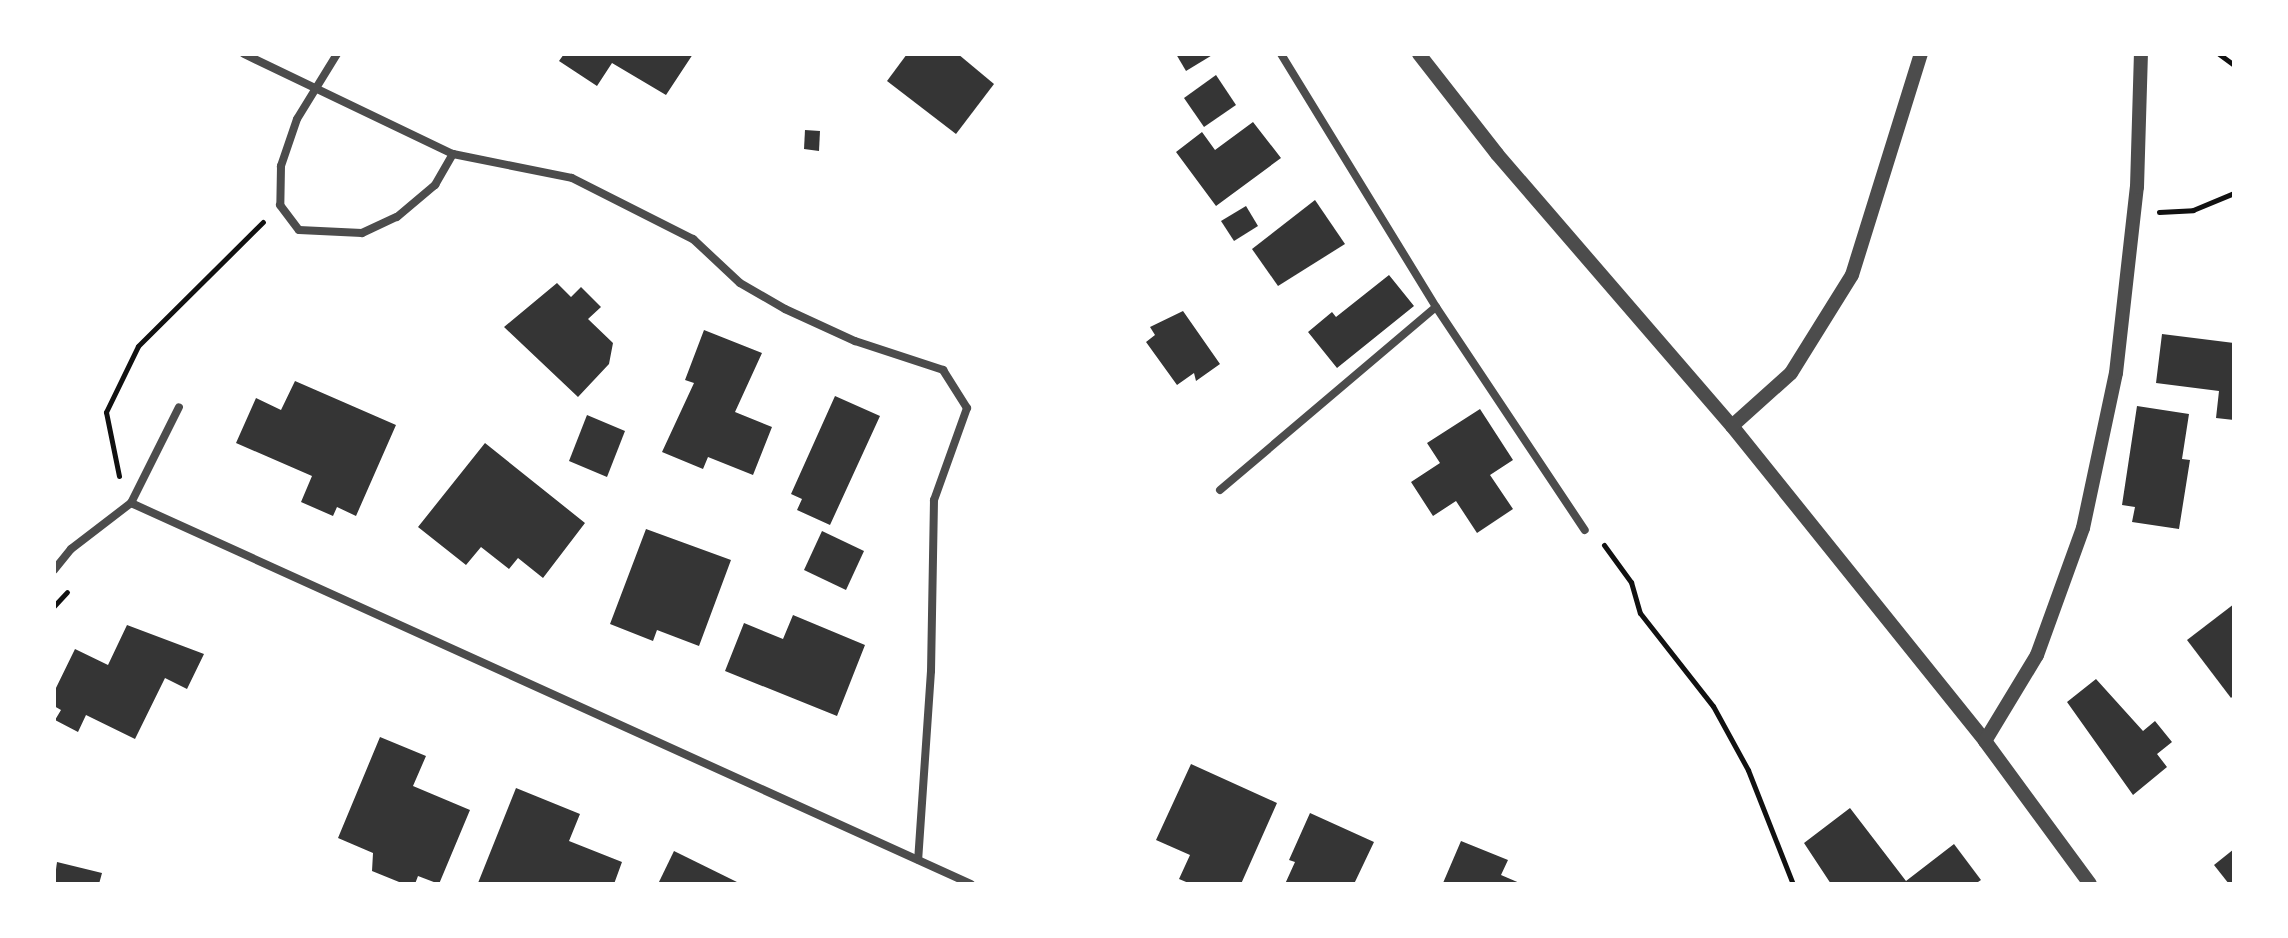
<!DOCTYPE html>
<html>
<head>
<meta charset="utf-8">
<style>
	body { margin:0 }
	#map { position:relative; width:2288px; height:938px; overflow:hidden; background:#fff; font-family:Jost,sans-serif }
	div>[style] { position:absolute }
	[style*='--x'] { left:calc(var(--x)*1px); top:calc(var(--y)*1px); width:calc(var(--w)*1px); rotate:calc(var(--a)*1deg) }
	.building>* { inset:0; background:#353535 }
	.path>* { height:5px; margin:-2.5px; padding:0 2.5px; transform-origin:2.5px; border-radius:2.5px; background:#111 }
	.minor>* { height:8px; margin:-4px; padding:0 4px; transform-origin:4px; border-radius:4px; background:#4c4c4c }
	.tertiary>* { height:14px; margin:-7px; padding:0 7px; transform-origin:7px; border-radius:7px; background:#4c4c4c }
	span { translate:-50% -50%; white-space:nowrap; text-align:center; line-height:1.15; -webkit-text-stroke:7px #fff; paint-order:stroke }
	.frame { position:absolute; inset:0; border:56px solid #fff; pointer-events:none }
</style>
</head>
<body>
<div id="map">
	<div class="building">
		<i style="clip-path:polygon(564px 54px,693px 54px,666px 95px,612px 63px,597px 86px,559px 61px)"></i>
		<i style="clip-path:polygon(907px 54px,958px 54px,994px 84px,956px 134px,887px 81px)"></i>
		<i style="clip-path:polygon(1176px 54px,1214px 54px,1186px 71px)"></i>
		<i style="clip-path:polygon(1216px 75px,1236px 105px,1204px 127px,1184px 98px)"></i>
		<i style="clip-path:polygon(1253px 122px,1281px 158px,1216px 206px,1176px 152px,1202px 132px,1215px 150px)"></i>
		<i style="clip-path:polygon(805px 130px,820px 131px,819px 151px,804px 149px)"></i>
		<i style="clip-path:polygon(1315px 200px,1345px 244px,1278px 286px,1252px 249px)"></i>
		<i style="clip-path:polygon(1246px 206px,1258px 226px,1234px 241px,1221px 221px)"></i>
		<i style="clip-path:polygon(1389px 275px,1414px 306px,1337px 368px,1308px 332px,1332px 312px,1336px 317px)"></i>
		<i style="clip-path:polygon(557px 283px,571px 297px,581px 287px,601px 307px,588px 319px,613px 343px,609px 364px,578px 397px,504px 327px)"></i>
		<i style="clip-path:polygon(1183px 311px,1220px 364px,1196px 381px,1194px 373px,1177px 385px,1146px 342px,1155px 335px,1150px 327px)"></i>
		<i style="clip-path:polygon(704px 330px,762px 353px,735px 412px,772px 427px,753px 475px,708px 457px,703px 469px,662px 452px,694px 383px,685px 380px)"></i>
		<i style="clip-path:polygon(2162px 334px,2234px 343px,2234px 420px,2216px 418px,2219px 391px,2156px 383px)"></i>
		<i style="clip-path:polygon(295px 381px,396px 425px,356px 516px,337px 507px,333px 516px,301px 502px,312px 476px,236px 443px,256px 398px,281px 410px)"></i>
		<i style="clip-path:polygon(835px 396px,880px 416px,830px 525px,797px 510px,802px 499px,791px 494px)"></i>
		<i style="clip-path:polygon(2137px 406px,2189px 414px,2182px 459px,2190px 460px,2179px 529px,2132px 522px,2135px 507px,2122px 505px)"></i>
		<i style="clip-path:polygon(1480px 409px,1513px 460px,1490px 475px,1513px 509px,1477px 533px,1456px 501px,1433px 516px,1411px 482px,1440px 463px,1427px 443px)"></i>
		<i style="clip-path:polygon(587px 415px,625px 431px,607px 477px,569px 461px)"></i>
		<i style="clip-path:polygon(485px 443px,585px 523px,543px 578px,518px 558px,509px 569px,481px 547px,466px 565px,418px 527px)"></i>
		<i style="clip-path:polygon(646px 529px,731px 560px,699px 646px,657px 630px,653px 641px,610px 624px)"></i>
		<i style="clip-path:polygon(822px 531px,864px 551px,846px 590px,804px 570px)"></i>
		<i style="clip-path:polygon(2234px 604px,2234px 695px,2231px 698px,2187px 640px)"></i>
		<i style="clip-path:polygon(793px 615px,865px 645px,837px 716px,725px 671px,744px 623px,783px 639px)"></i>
		<i style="clip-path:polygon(127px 625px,204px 654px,187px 689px,165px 678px,135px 739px,86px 715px,78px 732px,55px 720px,61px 710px,54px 706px,54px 692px,75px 649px,108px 665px)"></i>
		<i style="clip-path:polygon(2096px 679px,2143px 731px,2155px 721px,2172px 742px,2157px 754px,2167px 767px,2133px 795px,2067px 702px)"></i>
		<i style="clip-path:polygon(380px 737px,426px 756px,413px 786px,470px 810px,439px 884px,418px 876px,415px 884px,404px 884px,372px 871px,373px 853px,338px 838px)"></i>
		<i style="clip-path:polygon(1191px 764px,1277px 803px,1241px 884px,1191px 884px,1179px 879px,1190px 855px,1156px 840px)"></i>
		<i style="clip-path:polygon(516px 788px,580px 814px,569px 841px,622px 862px,614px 884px,478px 883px)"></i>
		<i style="clip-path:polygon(1850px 808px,1906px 881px,1954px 844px,1981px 880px,1975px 884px,1831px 884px,1804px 843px)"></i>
		<i style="clip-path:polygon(1310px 813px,1374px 842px,1354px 884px,1285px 884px,1295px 862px,1289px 860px)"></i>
		<i style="clip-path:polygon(1461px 841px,1508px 860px,1501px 875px,1522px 884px,1435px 884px,1443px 883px)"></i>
		<i style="clip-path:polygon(2234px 849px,2234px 884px,2229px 884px,2214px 865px)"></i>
		<i style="clip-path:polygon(674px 851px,741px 884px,658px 884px)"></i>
		<i style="clip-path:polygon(57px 862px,102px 873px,99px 884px,54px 884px)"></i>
	</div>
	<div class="path">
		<i style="--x:2219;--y:54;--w:19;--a:36"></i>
		<i style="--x:2159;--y:212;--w:34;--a:-3"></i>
		<i style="--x:2193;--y:210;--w:44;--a:-22.5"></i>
		<i style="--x:119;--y:476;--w:65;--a:-101.5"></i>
		<i style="--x:106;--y:412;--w:73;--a:-64.1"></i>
		<i style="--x:138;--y:346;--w:176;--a:-44.8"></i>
		<i style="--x:1604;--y:545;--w:46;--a:53.9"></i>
		<i style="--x:1631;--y:582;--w:32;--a:74"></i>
		<i style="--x:1640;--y:613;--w:118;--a:51.9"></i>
		<i style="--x:1713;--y:706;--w:73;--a:61.3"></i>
		<i style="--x:1748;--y:770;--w:123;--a:68.5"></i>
		<i style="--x:54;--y:606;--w:19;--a:-47"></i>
	</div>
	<div class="minor">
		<i style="--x:244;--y:54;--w:232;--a:25.6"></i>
		<i style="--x:453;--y:154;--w:121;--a:11.4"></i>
		<i style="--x:572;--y:178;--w:136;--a:26.8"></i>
		<i style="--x:693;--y:239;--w:64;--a:43.1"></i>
		<i style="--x:740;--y:283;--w:52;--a:30"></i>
		<i style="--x:785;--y:309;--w:77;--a:24.6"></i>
		<i style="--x:855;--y:341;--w:93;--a:18.2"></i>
		<i style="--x:943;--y:370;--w:45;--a:57.7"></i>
		<i style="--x:967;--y:408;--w:98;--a:109.7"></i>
		<i style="--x:934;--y:500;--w:171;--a:91"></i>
		<i style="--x:931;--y:671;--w:189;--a:93.9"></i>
		<i style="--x:337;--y:54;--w:76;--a:121.6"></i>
		<i style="--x:297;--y:119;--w:50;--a:108.8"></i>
		<i style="--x:281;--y:166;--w:39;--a:91"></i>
		<i style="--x:280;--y:205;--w:31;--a:53"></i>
		<i style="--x:299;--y:230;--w:63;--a:2.7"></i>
		<i style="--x:362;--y:233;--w:38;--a:-25"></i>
		<i style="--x:397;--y:217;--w:50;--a:-40.1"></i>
		<i style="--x:435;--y:185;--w:36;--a:-60"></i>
		<i style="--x:1281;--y:54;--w:297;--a:58.5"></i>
		<i style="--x:1436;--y:307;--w:268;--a:56.3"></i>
		<i style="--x:1220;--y:490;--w:283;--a:-40.3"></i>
		<i style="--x:131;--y:503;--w:922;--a:24.4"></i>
		<i style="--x:54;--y:570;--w:27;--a:-51"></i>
		<i style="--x:71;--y:549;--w:76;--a:-37.5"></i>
		<i style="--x:131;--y:503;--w:107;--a:-63.4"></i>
	</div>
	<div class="tertiary">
		<i style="--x:1419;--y:54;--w:127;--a:52"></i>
		<i style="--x:1497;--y:154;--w:359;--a:49.2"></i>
		<i style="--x:1732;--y:426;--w:404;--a:51.2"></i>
		<i style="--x:1985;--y:741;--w:177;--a:53.7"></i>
		<i style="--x:1732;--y:426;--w:79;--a:-41.9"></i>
		<i style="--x:1791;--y:373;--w:115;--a:-58.1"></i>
		<i style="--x:1852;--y:275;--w:232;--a:-72.7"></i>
		<i style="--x:1985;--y:741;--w:100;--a:-58.8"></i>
		<i style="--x:2037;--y:655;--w:135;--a:-70.1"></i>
		<i style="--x:2083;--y:528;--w:158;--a:-78"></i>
		<i style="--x:2116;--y:373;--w:187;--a:-83.6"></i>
		<i style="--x:2137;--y:187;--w:133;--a:-88.3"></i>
	</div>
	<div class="frame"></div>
</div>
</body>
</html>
